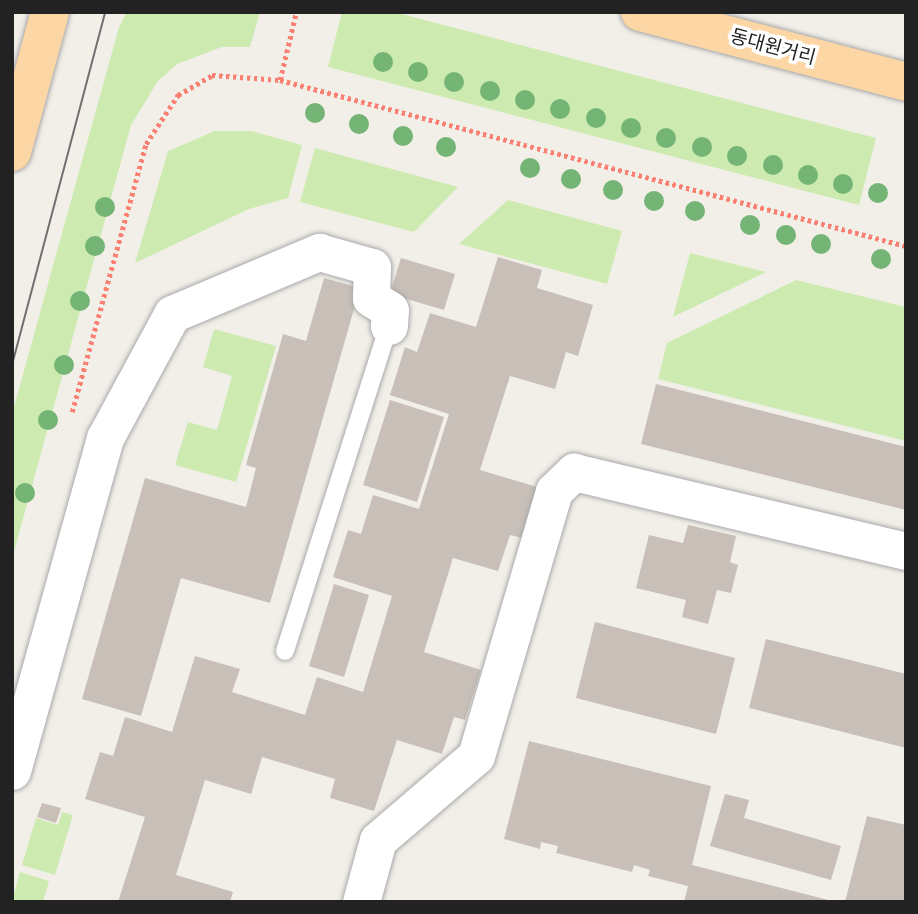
<!DOCTYPE html>
<html>
<head>
<meta charset="utf-8">
<style>
	body { margin:0 }
	#map { position:relative; width:918px; height:914px; overflow:hidden; background:#f2efe9; font-family:Jost,"Noto Sans KR",sans-serif }
	div>[style] { position:absolute }
	[style*='--x'] { left:calc(var(--x)*1px); top:calc(var(--y)*1px); width:calc(var(--w)*1px); rotate:calc(var(--a)*1deg) }
	.grass>* { inset:0; background:#cdebb0 }
	.building>* { inset:0; background:#c7bfb8 }
	.path>* { height:4.5px; margin-top:-2.25px; transform-origin:0; background:repeating-linear-gradient(90deg,#fa8072 0 3.5px,transparent 0 7px) }
	.roads { filter:drop-shadow(0 0 2px #a9a9a9) drop-shadow(0 0 2px #a9a9a9) }
	.lane>* { height:18px; margin:-9px; padding:0 9px; transform-origin:9px; border-radius:9px; background:#fff }
	.street>* { height:37px; margin:-18.5px; padding:0 18.5px; transform-origin:18.5px; border-radius:18.5px; background:#fff }
	.primary>* { height:38px; margin:-19px; padding:0 19px; transform-origin:19px; border-radius:19px; background:#fcd6a4 }
	.tram>* { height:2px; margin:-1px; padding:0 1px; transform-origin:1px; border-radius:1px; background:#707070 }
	.trees>* { width:20px; height:20px; margin:-10px; border-radius:50%; background:#74b475 }
	span { translate:-50% -50%; white-space:nowrap; text-align:center; line-height:1.15; -webkit-text-stroke:7px #fff; paint-order:stroke }
	.street-label { font-size:19px; color:#222 }
	.frame { position:absolute; inset:0; border:14px solid #222; pointer-events:none }
</style>
</head>
<body>
<div id="map">
	<div class="grass">
		<i style="clip-path:polygon(127px 12px,260px 12px,250px 47px,222px 47px,177px 64px,158px 81px,131px 125px,12px 559px,12px 414px,119px 27px)"></i>
		<i style="clip-path:polygon(342px 12px,394px 12px,876px 138px,859px 205px,328px 67px)"></i>
		<i style="clip-path:polygon(215px 131px,251px 131px,302px 145px,288px 198px,249px 209px,135px 263px,168px 151px)"></i>
		<i style="clip-path:polygon(315px 148px,458px 187px,414px 232px,300px 202px)"></i>
		<i style="clip-path:polygon(508px 200px,622px 231px,607px 284px,459px 244px)"></i>
		<i style="clip-path:polygon(690px 253px,766px 272px,673px 317px)"></i>
		<i style="clip-path:polygon(796px 280px,906px 307px,906px 441px,658px 379px,667px 343px)"></i>
		<i style="clip-path:polygon(214px 329px,276px 346px,236px 482px,175px 465px,188px 422px,217px 430px,232px 376px,203px 367px)"></i>
		<i style="clip-path:polygon(62px 812px,73px 815px,55px 875px,22px 865px,36px 818px,58px 825px)"></i>
		<i style="clip-path:polygon(20px 872px,49px 881px,43px 902px,12px 902px)"></i>
	</div>
	<div class="building">
		<i style="clip-path:polygon(498px 257px,542px 270px,537px 288px,593px 305px,578px 356px,566px 352px,555px 389px,510px 376px,480px 470px,537px 487px,522px 538px,510px 535px,498px 571px,453px 558px,424px 652px,481px 670px,465px 720px,454px 717px,442px 754px,397px 740px,374px 811px,330px 798px,335px 779px,262px 757px,251px 794px,205px 780px,176px 875px,233px 892px,230px 902px,118px 902px,145px 817px,85px 799px,100px 752px,113px 756px,125px 717px,172px 732px,195px 656px,240px 669px,232px 692px,305px 715px,317px 677px,363px 692px,392px 596px,333px 577px,348px 530px,361px 534px,373px 495px,419px 509px,449px 414px,390px 395px,405px 347px,417px 352px,430px 313px,476px 327px)"></i>
		<i style="clip-path:polygon(401px 258px,455px 274px,444px 310px,390px 294px)"></i>
		<i style="clip-path:polygon(324px 278px,360px 288px,270px 603px,181px 578px,141px 716px,82px 699px,145px 478px,246px 507px,256px 468px,246px 465px,283px 334px,306px 341px)"></i>
		<i style="clip-path:polygon(656px 384px,906px 447px,906px 510px,641px 444px)"></i>
		<i style="clip-path:polygon(390px 400px,444px 417px,417px 502px,363px 485px)"></i>
		<i style="clip-path:polygon(688px 525px,736px 536px,730px 562px,738px 565px,731px 593px,717px 590px,708px 624px,682px 617px,686px 600px,636px 588px,649px 535px,683px 543px)"></i>
		<i style="clip-path:polygon(334px 584px,369px 595px,344px 677px,309px 666px)"></i>
		<i style="clip-path:polygon(595px 622px,735px 658px,716px 734px,576px 698px)"></i>
		<i style="clip-path:polygon(766px 639px,906px 674px,906px 748px,749px 708px)"></i>
		<i style="clip-path:polygon(529px 741px,711px 786px,692px 865px,836px 902px,684px 902px,688px 886px,648px 876px,650px 870px,634px 865px,632px 872px,556px 853px,558px 846px,541px 842px,540px 849px,504px 839px)"></i>
		<i style="clip-path:polygon(725px 794px,749px 800px,744px 818px,841px 846px,831px 880px,710px 846px)"></i>
		<i style="clip-path:polygon(42px 803px,61px 808px,56px 823px,37px 817px)"></i>
		<i style="clip-path:polygon(867px 816px,906px 825px,906px 902px,845px 902px)"></i>
	</div>
	<div class="path">
		<i style="--x:280;--y:80;--w:69;--a:-76.6"></i>
		<i style="--x:72;--y:412;--w:278;--a:-74.6"></i>
		<i style="--x:146;--y:144;--w:59;--a:-56.9"></i>
		<i style="--x:178;--y:95;--w:39;--a:-30"></i>
		<i style="--x:212;--y:75;--w:68;--a:4.2"></i>
		<i style="--x:280;--y:80;--w:648;--a:14.85"></i>
	</div>
	<div class="roads">
		<div class="lane">
			<i style="--x:285;--y:651;--w:341;--a:-72.3"></i>
		</div>
		<div class="street">
			<i style="--x:12;--y:771;--w:346;--a:-74.4"></i>
			<i style="--x:105;--y:438;--w:141;--a:-61.6"></i>
			<i style="--x:172;--y:314;--w:160;--a:-22.9"></i>
			<i style="--x:319;--y:252;--w:55;--a:15.8"></i>
			<i style="--x:372;--y:267;--w:31;--a:92"></i>
			<i style="--x:371;--y:298;--w:22;--a:32"></i>
			<i style="--x:390;--y:310;--w:16;--a:94"></i>
			<i style="--x:361;--y:902;--w:64;--a:-74.7"></i>
			<i style="--x:378;--y:840;--w:129;--a:-40.6"></i>
			<i style="--x:476;--y:756;--w:276;--a:-73.6"></i>
			<i style="--x:554;--y:491;--w:28;--a:-44"></i>
			<i style="--x:574;--y:472;--w:341;--a:13.4"></i>
		</div>
		<div class="primary">
			<i style="--x:640;--y:12;--w:275;--a:14.7"></i>
			<i style="--x:12;--y:152;--w:145;--a:-74.8"></i>
		</div>
	</div>
	<div class="tram">
		<i style="--x:12;--y:365;--w:365;--a:-75.2"></i>
	</div>
	<div class="trees">
		<i style="left:383px;top:62px"></i>
		<i style="left:418px;top:72px"></i>
		<i style="left:454px;top:82px"></i>
		<i style="left:490px;top:91px"></i>
		<i style="left:525px;top:100px"></i>
		<i style="left:560px;top:109px"></i>
		<i style="left:315px;top:113px"></i>
		<i style="left:596px;top:118px"></i>
		<i style="left:359px;top:124px"></i>
		<i style="left:631px;top:128px"></i>
		<i style="left:403px;top:136px"></i>
		<i style="left:666px;top:138px"></i>
		<i style="left:446px;top:147px"></i>
		<i style="left:702px;top:147px"></i>
		<i style="left:737px;top:156px"></i>
		<i style="left:773px;top:165px"></i>
		<i style="left:530px;top:168px"></i>
		<i style="left:808px;top:175px"></i>
		<i style="left:571px;top:179px"></i>
		<i style="left:843px;top:184px"></i>
		<i style="left:613px;top:190px"></i>
		<i style="left:878px;top:193px"></i>
		<i style="left:654px;top:201px"></i>
		<i style="left:105px;top:207px"></i>
		<i style="left:695px;top:211px"></i>
		<i style="left:750px;top:225px"></i>
		<i style="left:786px;top:235px"></i>
		<i style="left:821px;top:244px"></i>
		<i style="left:95px;top:246px"></i>
		<i style="left:881px;top:259px"></i>
		<i style="left:80px;top:301px"></i>
		<i style="left:64px;top:365px"></i>
		<i style="left:48px;top:420px"></i>
		<i style="left:25px;top:493px"></i>
	</div>
	<div class="street-label">
		<span style="left:773px;top:47px;rotate:15deg">동대원거리</span>
	</div>
	<div class="frame"></div>
</div>
</body>
</html>
